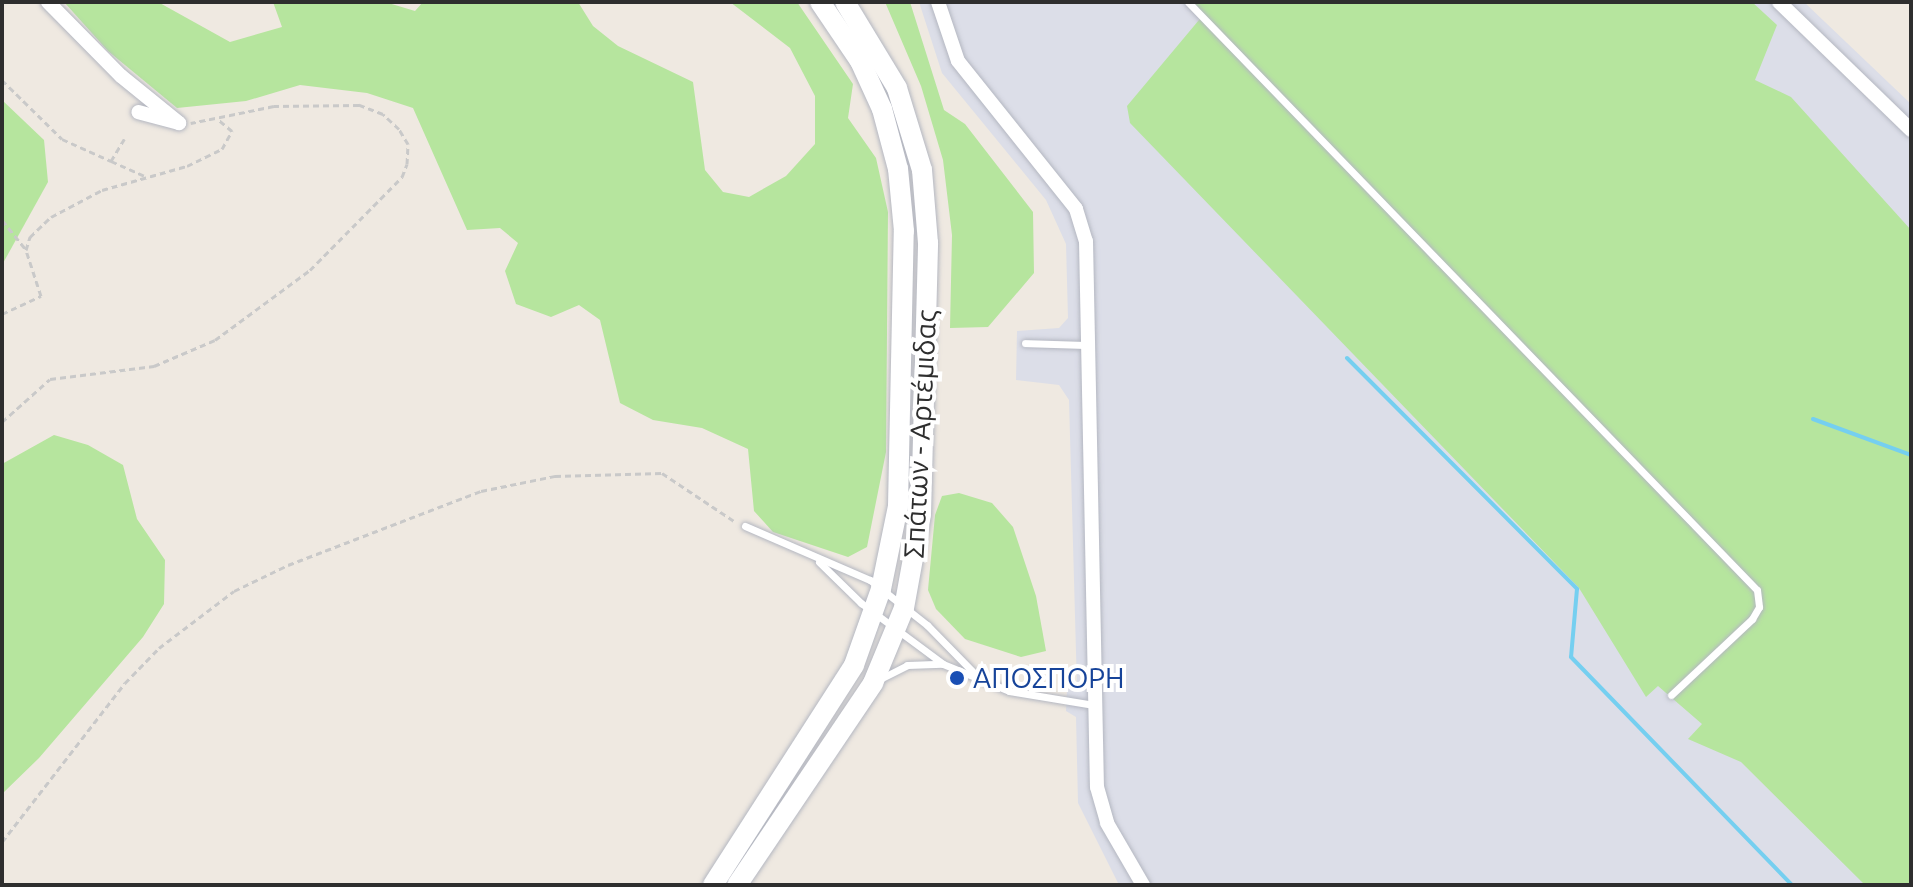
<!DOCTYPE html>
<html>
<head>
<meta charset="utf-8">
<style>
	body { margin:0 }
	#map { position:relative; width:1913px; height:887px; overflow:hidden; background:#efe9e1; font-family:Ubuntu,sans-serif }
	div>[style] { position:absolute }
	[style*='--x'] { left:calc(var(--x)*1px); top:calc(var(--y)*1px); width:calc(var(--w)*1px); rotate:calc(var(--a)*1deg) }
	.airport>* { inset:0; background:#dcdee8 }
	.green>* { inset:0; background:#b6e59e }
	.stream>* { height:4px; margin:-2px; padding:0 2px; transform-origin:2px; border-radius:2px; background:#75cff0 }
	.path>* { height:3px; margin-top:-1.5px; transform-origin:0; background:repeating-linear-gradient(90deg,#c9c9c9 0 6px,transparent 0 10px) }
	.roads { filter:drop-shadow(0 0 2px #b4b7c1) drop-shadow(0 0 2px #b4b7c1) }
	.lane>* { height:7px; margin:-3.5px; padding:0 3.5px; transform-origin:3.5px; border-radius:3.5px; background:#fff }
	.street>* { height:14px; margin:-7px; padding:0 7px; transform-origin:7px; border-radius:7px; background:#fff }
	.secondary>* { height:20px; margin:-10px; padding:0 10px; transform-origin:10px; border-radius:10px; background:#fff }
	.dots>* { width:22px; height:22px; translate:-50% -50%; box-sizing:border-box; border:4px solid #fff; border-radius:50% }
	span { translate:-50% -50%; white-space:nowrap; text-align:center; line-height:1.15; -webkit-text-stroke:8px #fff; paint-order:stroke }
	.street-label { font-size:28px; color:#2e2e2e }
	.transit-label { font-size:28px; color:#164399 }
	.left { translate:0 -50%; text-align:left }
	.frame { position:absolute; inset:0; border:4px solid #2e2e2e; pointer-events:none }
</style>
</head>
<body>
<div id="map">
	<div class="airport">
		<i style="clip-path:polygon(919px 2px,1804px 2px,1911px 104px,1911px 885px,1119px 885px,1078px 803px,1076px 717px,1066px 711px,1067px 689px,1077px 688px,1069px 400px,1059px 385px,1016px 380px,1017px 331px,1059px 328px,1068px 318px,1066px 244px,1046px 200px,942px 73px)"></i>
	</div>
	<div class="green">
		<i style="clip-path:polygon(64px 2px,158px 2px,230px 42px,282px 27px,273px 2px,385px 2px,415px 11px,423px 2px,578px 2px,593px 26px,618px 46px,693px 82px,705px 170px,723px 192px,749px 197px,786px 176px,815px 144px,815px 96px,790px 48px,730px 2px,797px 2px,853px 84px,848px 118px,876px 158px,888px 212px,886px 452px,867px 547px,848px 557px,773px 532px,754px 511px,748px 449px,702px 428px,653px 420px,620px 403px,600px 320px,579px 305px,551px 317px,516px 304px,505px 271px,518px 243px,500px 228px,467px 230px,413px 108px,367px 93px,300px 85px,246px 101px,177px 108px,108px 51px)"></i>
		<i style="clip-path:polygon(885px 2px,910px 2px,944px 110px,965px 124px,1033px 212px,1034px 273px,988px 327px,950px 328px,952px 235px,943px 160px,921px 86px)"></i>
		<i style="clip-path:polygon(1193px 2px,1752px 2px,1777px 25px,1755px 80px,1791px 97px,1911px 230px,1911px 885px,1865px 885px,1741px 762px,1688px 739px,1702px 724px,1658px 686px,1646px 697px,1579px 588px,1130px 123px,1127px 106px,1204px 14px)"></i>
		<i style="clip-path:polygon(2px 100px,44px 140px,48px 182px,2px 265px)"></i>
		<i style="clip-path:polygon(54px 435px,88px 445px,123px 465px,137px 519px,165px 560px,164px 604px,143px 637px,39px 758px,2px 794px,2px 464px)"></i>
		<i style="clip-path:polygon(959px 493px,992px 503px,1013px 527px,1036px 596px,1046px 651px,1021px 657px,965px 639px,936px 609px,928px 590px,935px 515px,942px 496px)"></i>
	</div>
	<div class="stream">
		<i style="--x:1347;--y:358;--w:326;--a:45.1"></i>
		<i style="--x:1577;--y:589;--w:68;--a:95"></i>
		<i style="--x:1571;--y:657;--w:318;--a:45.9"></i>
		<i style="--x:1813;--y:419;--w:104;--a:20.2"></i>
	</div>
	<div class="path">
		<i style="--x:2;--y:80;--w:84;--a:44.5"></i>
		<i style="--x:62;--y:139;--w:54;--a:24.2"></i>
		<i style="--x:111;--y:161;--w:26;--a:-59"></i>
		<i style="--x:111;--y:161;--w:36;--a:24"></i>
		<i style="--x:2;--y:220;--w:38;--a:51"></i>
		<i style="--x:2;--y:314;--w:43;--a:-24.8"></i>
		<i style="--x:41;--y:296;--w:48;--a:-108.1"></i>
		<i style="--x:26;--y:250;--w:14;--a:-73"></i>
		<i style="--x:30;--y:237;--w:29;--a:-44"></i>
		<i style="--x:51;--y:217;--w:58;--a:-27.9"></i>
		<i style="--x:102;--y:190;--w:88;--a:-15.8"></i>
		<i style="--x:187;--y:166;--w:39;--a:-26"></i>
		<i style="--x:222;--y:149;--w:21;--a:-61"></i>
		<i style="--x:232;--y:131;--w:17;--a:-140"></i>
		<i style="--x:2;--y:422;--w:64;--a:-41.9"></i>
		<i style="--x:50;--y:379;--w:105;--a:-7.1"></i>
		<i style="--x:154;--y:366;--w:66;--a:-23.1"></i>
		<i style="--x:215;--y:340;--w:118;--a:-36.4"></i>
		<i style="--x:310;--y:270;--w:131;--a:-45.3"></i>
		<i style="--x:402;--y:177;--w:14;--a:-69"></i>
		<i style="--x:407;--y:164;--w:20;--a:-87"></i>
		<i style="--x:408;--y:144;--w:17;--a:-121"></i>
		<i style="--x:399;--y:129;--w:22;--a:-137"></i>
		<i style="--x:383;--y:114;--w:26;--a:-159"></i>
		<i style="--x:359;--y:105;--w:85;--a:179.3"></i>
		<i style="--x:274;--y:106;--w:85;--a:168.4"></i>
		<i style="--x:2;--y:842;--w:201;--a:-52.3"></i>
		<i style="--x:125;--y:683;--w:49;--a:-45.8"></i>
		<i style="--x:159;--y:648;--w:94;--a:-37.2"></i>
		<i style="--x:234;--y:591;--w:60;--a:-25.7"></i>
		<i style="--x:288;--y:565;--w:207;--a:-21"></i>
		<i style="--x:481;--y:491;--w:76;--a:-11.5"></i>
		<i style="--x:555;--y:476;--w:107;--a:-1.6"></i>
		<i style="--x:662;--y:473;--w:87;--a:33.7"></i>
	</div>
	<div class="roads">
		<div class="lane">
			<i style="--x:1188;--y:2;--w:818;--a:45.94"></i>
			<i style="--x:1757;--y:590;--w:17;--a:83"></i>
			<i style="--x:1759;--y:607;--w:14;--a:120"></i>
			<i style="--x:1752;--y:619;--w:111;--a:136.8"></i>
			<i style="--x:1025;--y:343;--w:65;--a:1.8"></i>
			<i style="--x:745;--y:526;--w:136;--a:23.4"></i>
			<i style="--x:870;--y:580;--w:73;--a:38.3"></i>
			<i style="--x:927;--y:625;--w:71;--a:45.6"></i>
			<i style="--x:819;--y:562;--w:59;--a:44.3"></i>
			<i style="--x:861;--y:603;--w:102;--a:36.6"></i>
			<i style="--x:943;--y:664;--w:71;--a:22.2"></i>
			<i style="--x:1009;--y:691;--w:86;--a:9.4"></i>
			<i style="--x:882;--y:678;--w:28;--a:-27"></i>
			<i style="--x:907;--y:665;--w:35;--a:-2"></i>
		</div>
		<div class="street">
			<i style="--x:48;--y:2;--w:104;--a:45.4"></i>
			<i style="--x:121;--y:76;--w:75;--a:39"></i>
			<i style="--x:179;--y:123;--w:42;--a:-165"></i>
			<i style="--x:938;--y:2;--w:62;--a:71.3"></i>
			<i style="--x:958;--y:61;--w:189;--a:51.4"></i>
			<i style="--x:1076;--y:209;--w:34;--a:73"></i>
			<i style="--x:1086;--y:241;--w:546;--a:88.85"></i>
			<i style="--x:1097;--y:787;--w:37;--a:74"></i>
			<i style="--x:1107;--y:823;--w:72;--a:59.9"></i>
			<i style="--x:1779;--y:2;--w:184;--a:44.1"></i>
		</div>
		<div class="secondary">
			<i style="--x:713;--y:885;--w:261;--a:-57.3"></i>
			<i style="--x:854;--y:665;--w:81;--a:-70.4"></i>
			<i style="--x:881;--y:589;--w:85;--a:-78.4"></i>
			<i style="--x:898;--y:506;--w:275;--a:-88.8"></i>
			<i style="--x:904;--y:231;--w:62;--a:-95.5"></i>
			<i style="--x:898;--y:169;--w:62;--a:-104.9"></i>
			<i style="--x:882;--y:109;--w:53;--a:-114.6"></i>
			<i style="--x:860;--y:61;--w:71;--a:-124.1"></i>
			<i style="--x:737;--y:885;--w:244;--a:-56"></i>
			<i style="--x:873;--y:683;--w:81;--a:-67.5"></i>
			<i style="--x:904;--y:608;--w:96;--a:-79.7"></i>
			<i style="--x:921;--y:514;--w:271;--a:-88.5"></i>
			<i style="--x:928;--y:243;--w:73;--a:-94.7"></i>
			<i style="--x:922;--y:170;--w:86;--a:-107"></i>
			<i style="--x:897;--y:88;--w:100;--a:-121.2"></i>
		</div>
	</div>
	<div class="dots">
		<i style="left:957px;top:678px;background:#1a4fb4"></i>
	</div>
	<div class="street-label">
		<span style="left:920px;top:434px;rotate:-87deg">Σπάτων - Αρτέμιδας</span>
	</div>
	<div class="transit-label">
		<span class="left" style="left:973px;top:678px">ΑΠΟΣΠΟΡΗ</span>
	</div>
	<div class="frame"></div>
</div>
</body>
</html>
